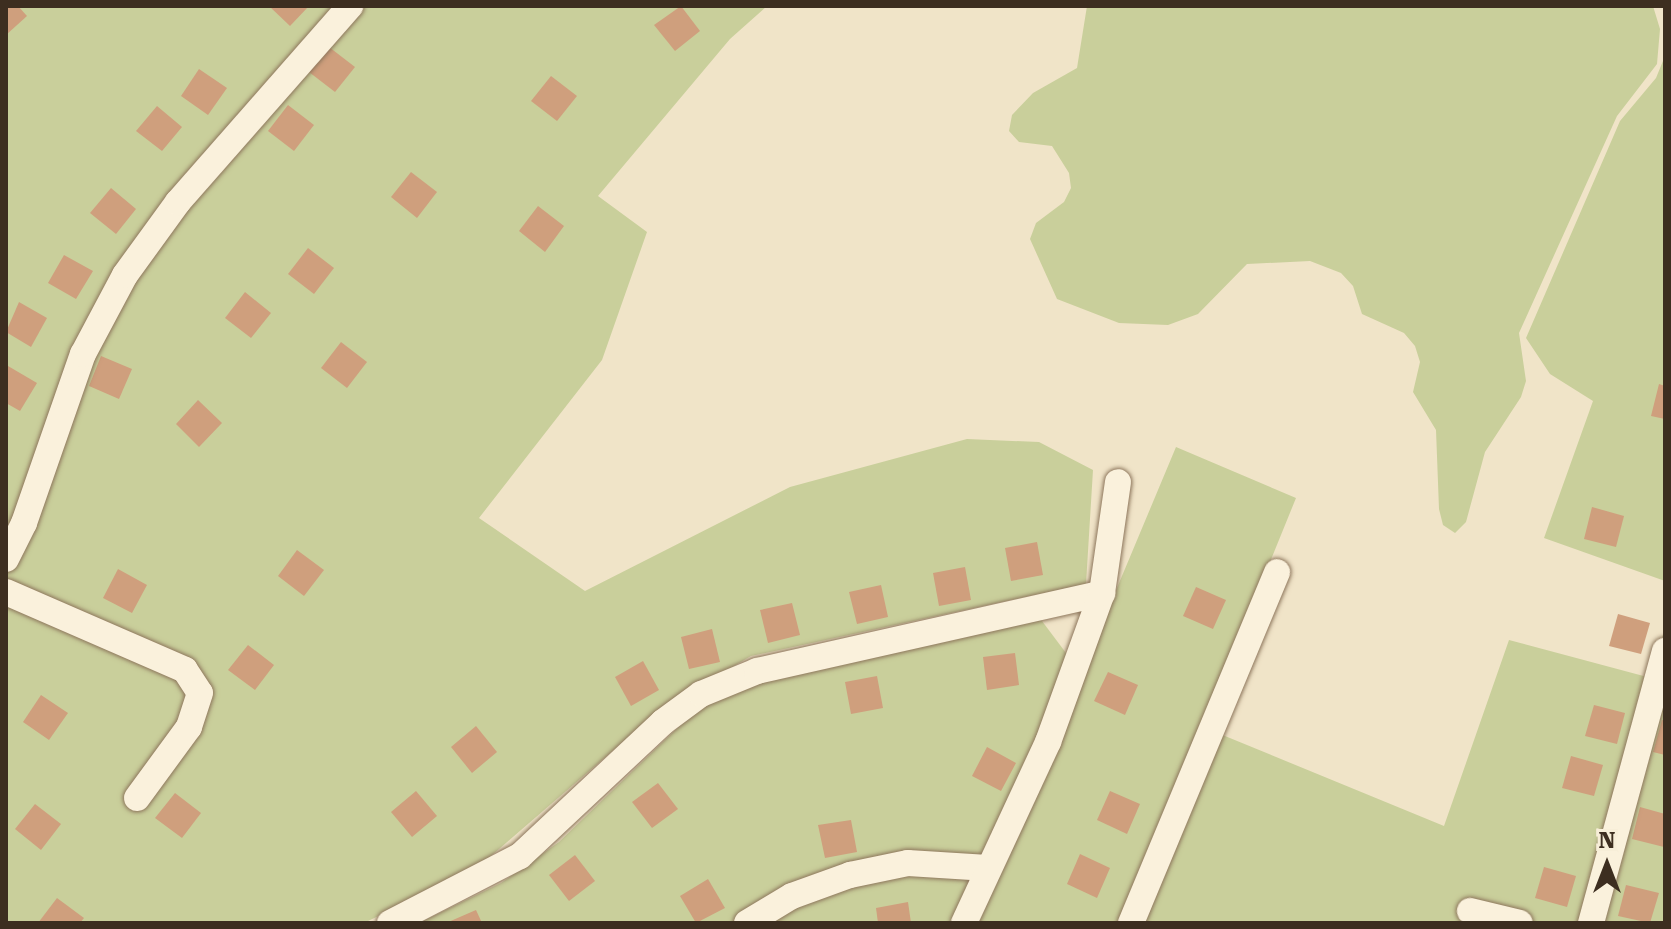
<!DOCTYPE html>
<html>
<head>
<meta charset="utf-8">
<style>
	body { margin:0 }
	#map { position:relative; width:1671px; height:929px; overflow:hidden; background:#f0e4c8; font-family:"Roboto Serif",serif }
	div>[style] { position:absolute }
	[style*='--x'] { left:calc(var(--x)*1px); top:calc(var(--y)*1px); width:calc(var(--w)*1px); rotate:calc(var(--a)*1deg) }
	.green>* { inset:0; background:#c9cf9b }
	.building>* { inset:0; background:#cf9f7d }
	.roads { filter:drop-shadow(0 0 2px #8d765c) drop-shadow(0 0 2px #8d765c) }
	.minor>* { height:26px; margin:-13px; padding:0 13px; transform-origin:13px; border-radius:13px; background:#faf1dc }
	span { translate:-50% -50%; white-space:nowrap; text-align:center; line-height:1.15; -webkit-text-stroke:7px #f7eed8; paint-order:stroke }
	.frame { position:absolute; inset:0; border:8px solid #3d2e20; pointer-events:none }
	.north { position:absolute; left:1567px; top:825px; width:80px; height:80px; -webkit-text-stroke:6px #f7eed8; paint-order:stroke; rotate:0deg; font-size:22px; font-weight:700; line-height:32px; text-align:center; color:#3d2e20 }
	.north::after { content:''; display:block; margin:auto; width:28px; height:36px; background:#3d2e20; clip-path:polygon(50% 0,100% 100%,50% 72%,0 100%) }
</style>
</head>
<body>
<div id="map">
	<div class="green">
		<i style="clip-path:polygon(6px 6px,767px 6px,730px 39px,598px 196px,647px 232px,602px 360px,479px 518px,585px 591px,790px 487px,967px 439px,1039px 442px,1093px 470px,1086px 584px,751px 656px,661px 709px,477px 868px,364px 923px,6px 923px)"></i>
		<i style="clip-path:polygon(1087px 6px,1653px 6px,1660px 29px,1657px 64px,1617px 116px,1519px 333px,1526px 381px,1521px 397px,1485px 452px,1466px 522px,1455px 533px,1443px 525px,1439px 509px,1436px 430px,1413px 392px,1420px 362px,1415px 346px,1404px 333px,1362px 314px,1353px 286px,1341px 273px,1310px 261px,1247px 264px,1198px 314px,1168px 325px,1119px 323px,1057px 299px,1030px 239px,1036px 223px,1064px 202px,1071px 188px,1069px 173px,1052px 146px,1019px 142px,1009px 131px,1012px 115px,1033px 93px,1077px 68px)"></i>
		<i style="clip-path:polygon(1665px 56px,1665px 581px,1544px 538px,1593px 401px,1550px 374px,1526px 338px,1620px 121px,1656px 78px)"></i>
		<i style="clip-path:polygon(1176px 447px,1296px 498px,1203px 727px,1444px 826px,1509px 640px,1651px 678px,1665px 627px,1665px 923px,419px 923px,501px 883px,559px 842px,693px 713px,739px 687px,1036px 613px,1069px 657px,1086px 662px)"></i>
	</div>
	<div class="building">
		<i style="clip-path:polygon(6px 6px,18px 6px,27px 16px,6px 35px)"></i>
		<i style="clip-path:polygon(269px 6px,309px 6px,290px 26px)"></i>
		<i style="clip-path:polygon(681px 6px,700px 31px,675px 51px,654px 25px)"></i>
		<i style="clip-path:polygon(329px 47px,355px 67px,335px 92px,309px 72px)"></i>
		<i style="clip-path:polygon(199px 69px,227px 88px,208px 115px,181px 96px)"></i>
		<i style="clip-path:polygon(551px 76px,577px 96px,557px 121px,531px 101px)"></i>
		<i style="clip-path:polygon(288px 105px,314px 125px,294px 151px,268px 131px)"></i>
		<i style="clip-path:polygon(157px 106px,182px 127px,162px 151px,136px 131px)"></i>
		<i style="clip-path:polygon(411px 172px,437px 192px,417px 218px,391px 197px)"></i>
		<i style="clip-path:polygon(111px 188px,136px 209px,116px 234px,90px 213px)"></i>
		<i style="clip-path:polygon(538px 206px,564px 226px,545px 252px,519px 231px)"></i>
		<i style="clip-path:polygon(308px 248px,334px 268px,314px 294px,288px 274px)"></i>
		<i style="clip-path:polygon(64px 255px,93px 271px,76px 299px,48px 283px)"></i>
		<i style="clip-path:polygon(245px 292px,271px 313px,251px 338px,225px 318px)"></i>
		<i style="clip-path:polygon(19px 302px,47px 318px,31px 347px,6px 332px)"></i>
		<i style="clip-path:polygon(341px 342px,367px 362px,347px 388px,321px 368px)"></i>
		<i style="clip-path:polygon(101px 356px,132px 369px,119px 399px,89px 386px)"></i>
		<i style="clip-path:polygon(8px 366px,37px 383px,20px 411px,6px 403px)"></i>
		<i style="clip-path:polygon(1659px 384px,1665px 386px,1665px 419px,1651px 416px)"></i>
		<i style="clip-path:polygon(198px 400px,222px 423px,199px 447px,176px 424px)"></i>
		<i style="clip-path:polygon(1592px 507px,1624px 516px,1616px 547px,1584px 539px)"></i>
		<i style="clip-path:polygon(1037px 542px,1043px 575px,1011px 581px,1005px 548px)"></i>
		<i style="clip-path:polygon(297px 550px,324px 570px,304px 596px,278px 576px)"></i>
		<i style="clip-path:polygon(965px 567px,971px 600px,939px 606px,933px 573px)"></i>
		<i style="clip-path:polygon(118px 569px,147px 585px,132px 613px,103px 598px)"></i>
		<i style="clip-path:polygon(881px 585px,888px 617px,857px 624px,849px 592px)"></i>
		<i style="clip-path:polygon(1196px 587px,1226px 600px,1213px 629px,1183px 616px)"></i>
		<i style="clip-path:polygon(792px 603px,800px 635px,768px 643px,760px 610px)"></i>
		<i style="clip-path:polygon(1618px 614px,1650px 623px,1641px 654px,1609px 646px)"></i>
		<i style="clip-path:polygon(712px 629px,720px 662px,689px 669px,681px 637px)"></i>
		<i style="clip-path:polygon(248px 645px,274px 665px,255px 690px,228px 670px)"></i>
		<i style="clip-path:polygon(1015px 653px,1019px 685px,987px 690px,983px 657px)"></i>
		<i style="clip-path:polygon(643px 661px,659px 690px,631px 706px,615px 677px)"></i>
		<i style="clip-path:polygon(1108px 672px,1138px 685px,1125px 715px,1094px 701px)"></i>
		<i style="clip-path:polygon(877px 676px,883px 708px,851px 714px,845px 682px)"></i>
		<i style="clip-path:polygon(41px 695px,68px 713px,49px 740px,23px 722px)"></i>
		<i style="clip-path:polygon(1594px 705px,1625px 713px,1617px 744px,1585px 736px)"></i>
		<i style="clip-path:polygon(1662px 720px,1665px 721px,1665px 755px,1653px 752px)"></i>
		<i style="clip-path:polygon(476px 726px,497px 752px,472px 773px,451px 747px)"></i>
		<i style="clip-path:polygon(987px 747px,1016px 763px,1001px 791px,972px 776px)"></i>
		<i style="clip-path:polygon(1571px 756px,1603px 765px,1594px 796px,1562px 788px)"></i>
		<i style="clip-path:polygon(658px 783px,678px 809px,652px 828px,632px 802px)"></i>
		<i style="clip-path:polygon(416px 791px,437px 816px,412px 837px,391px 812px)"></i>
		<i style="clip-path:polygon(1110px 791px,1140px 804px,1127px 834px,1097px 820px)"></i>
		<i style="clip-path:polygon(175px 793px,201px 813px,182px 838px,155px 818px)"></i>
		<i style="clip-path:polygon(35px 804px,61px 824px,41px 850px,15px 829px)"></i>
		<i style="clip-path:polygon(1640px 807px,1665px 814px,1664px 847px,1632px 839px)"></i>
		<i style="clip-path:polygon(851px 820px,857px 852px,825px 858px,818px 825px)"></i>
		<i style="clip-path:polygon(1080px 854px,1110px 868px,1097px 898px,1067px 884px)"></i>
		<i style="clip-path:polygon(575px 855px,595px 881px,569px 901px,549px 875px)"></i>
		<i style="clip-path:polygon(1544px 867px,1576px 876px,1567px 907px,1535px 898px)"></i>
		<i style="clip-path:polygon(708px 879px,725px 908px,696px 923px,680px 896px)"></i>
		<i style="clip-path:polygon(1626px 885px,1659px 893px,1650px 923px,1618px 916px)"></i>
		<i style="clip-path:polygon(57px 898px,84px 918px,80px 923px,38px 923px)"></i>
		<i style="clip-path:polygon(908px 902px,911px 923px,878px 923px,876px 908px)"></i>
		<i style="clip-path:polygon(476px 910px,482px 923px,446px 923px)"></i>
	</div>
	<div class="roads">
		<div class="minor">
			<i style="--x:6;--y:559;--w:40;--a:-63.4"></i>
			<i style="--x:24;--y:523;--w:179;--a:-70.8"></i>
			<i style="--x:83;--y:354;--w:89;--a:-62"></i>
			<i style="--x:125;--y:275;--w:90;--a:-54"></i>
			<i style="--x:178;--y:202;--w:261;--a:-48.7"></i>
			<i style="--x:6;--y:592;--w:195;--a:23.5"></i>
			<i style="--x:185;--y:670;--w:27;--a:57"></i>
			<i style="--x:200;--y:693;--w:36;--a:108"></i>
			<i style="--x:189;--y:727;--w:88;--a:126.2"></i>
			<i style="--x:1470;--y:911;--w:51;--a:13.5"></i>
			<i style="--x:390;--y:923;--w:146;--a:-27.3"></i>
			<i style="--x:520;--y:856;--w:196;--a:-43.1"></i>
			<i style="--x:663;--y:722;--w:47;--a:-36.4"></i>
			<i style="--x:701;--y:694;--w:61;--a:-22.3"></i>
			<i style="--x:757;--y:671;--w:354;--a:-12.7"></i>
			<i style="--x:747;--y:923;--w:52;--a:-31"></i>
			<i style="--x:792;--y:896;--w:62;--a:-19.9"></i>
			<i style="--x:850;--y:875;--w:59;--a:-11.7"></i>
			<i style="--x:908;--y:863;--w:80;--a:3.6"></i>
			<i style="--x:964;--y:923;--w:200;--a:-65.1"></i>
			<i style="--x:1048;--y:742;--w:158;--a:-70.1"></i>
			<i style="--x:1102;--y:593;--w:112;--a:-81.8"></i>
			<i style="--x:1131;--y:923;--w:380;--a:-67.4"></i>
			<i style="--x:1591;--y:923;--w:282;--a:-74.8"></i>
		</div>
	</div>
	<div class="frame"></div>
	<div class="north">N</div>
</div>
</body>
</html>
